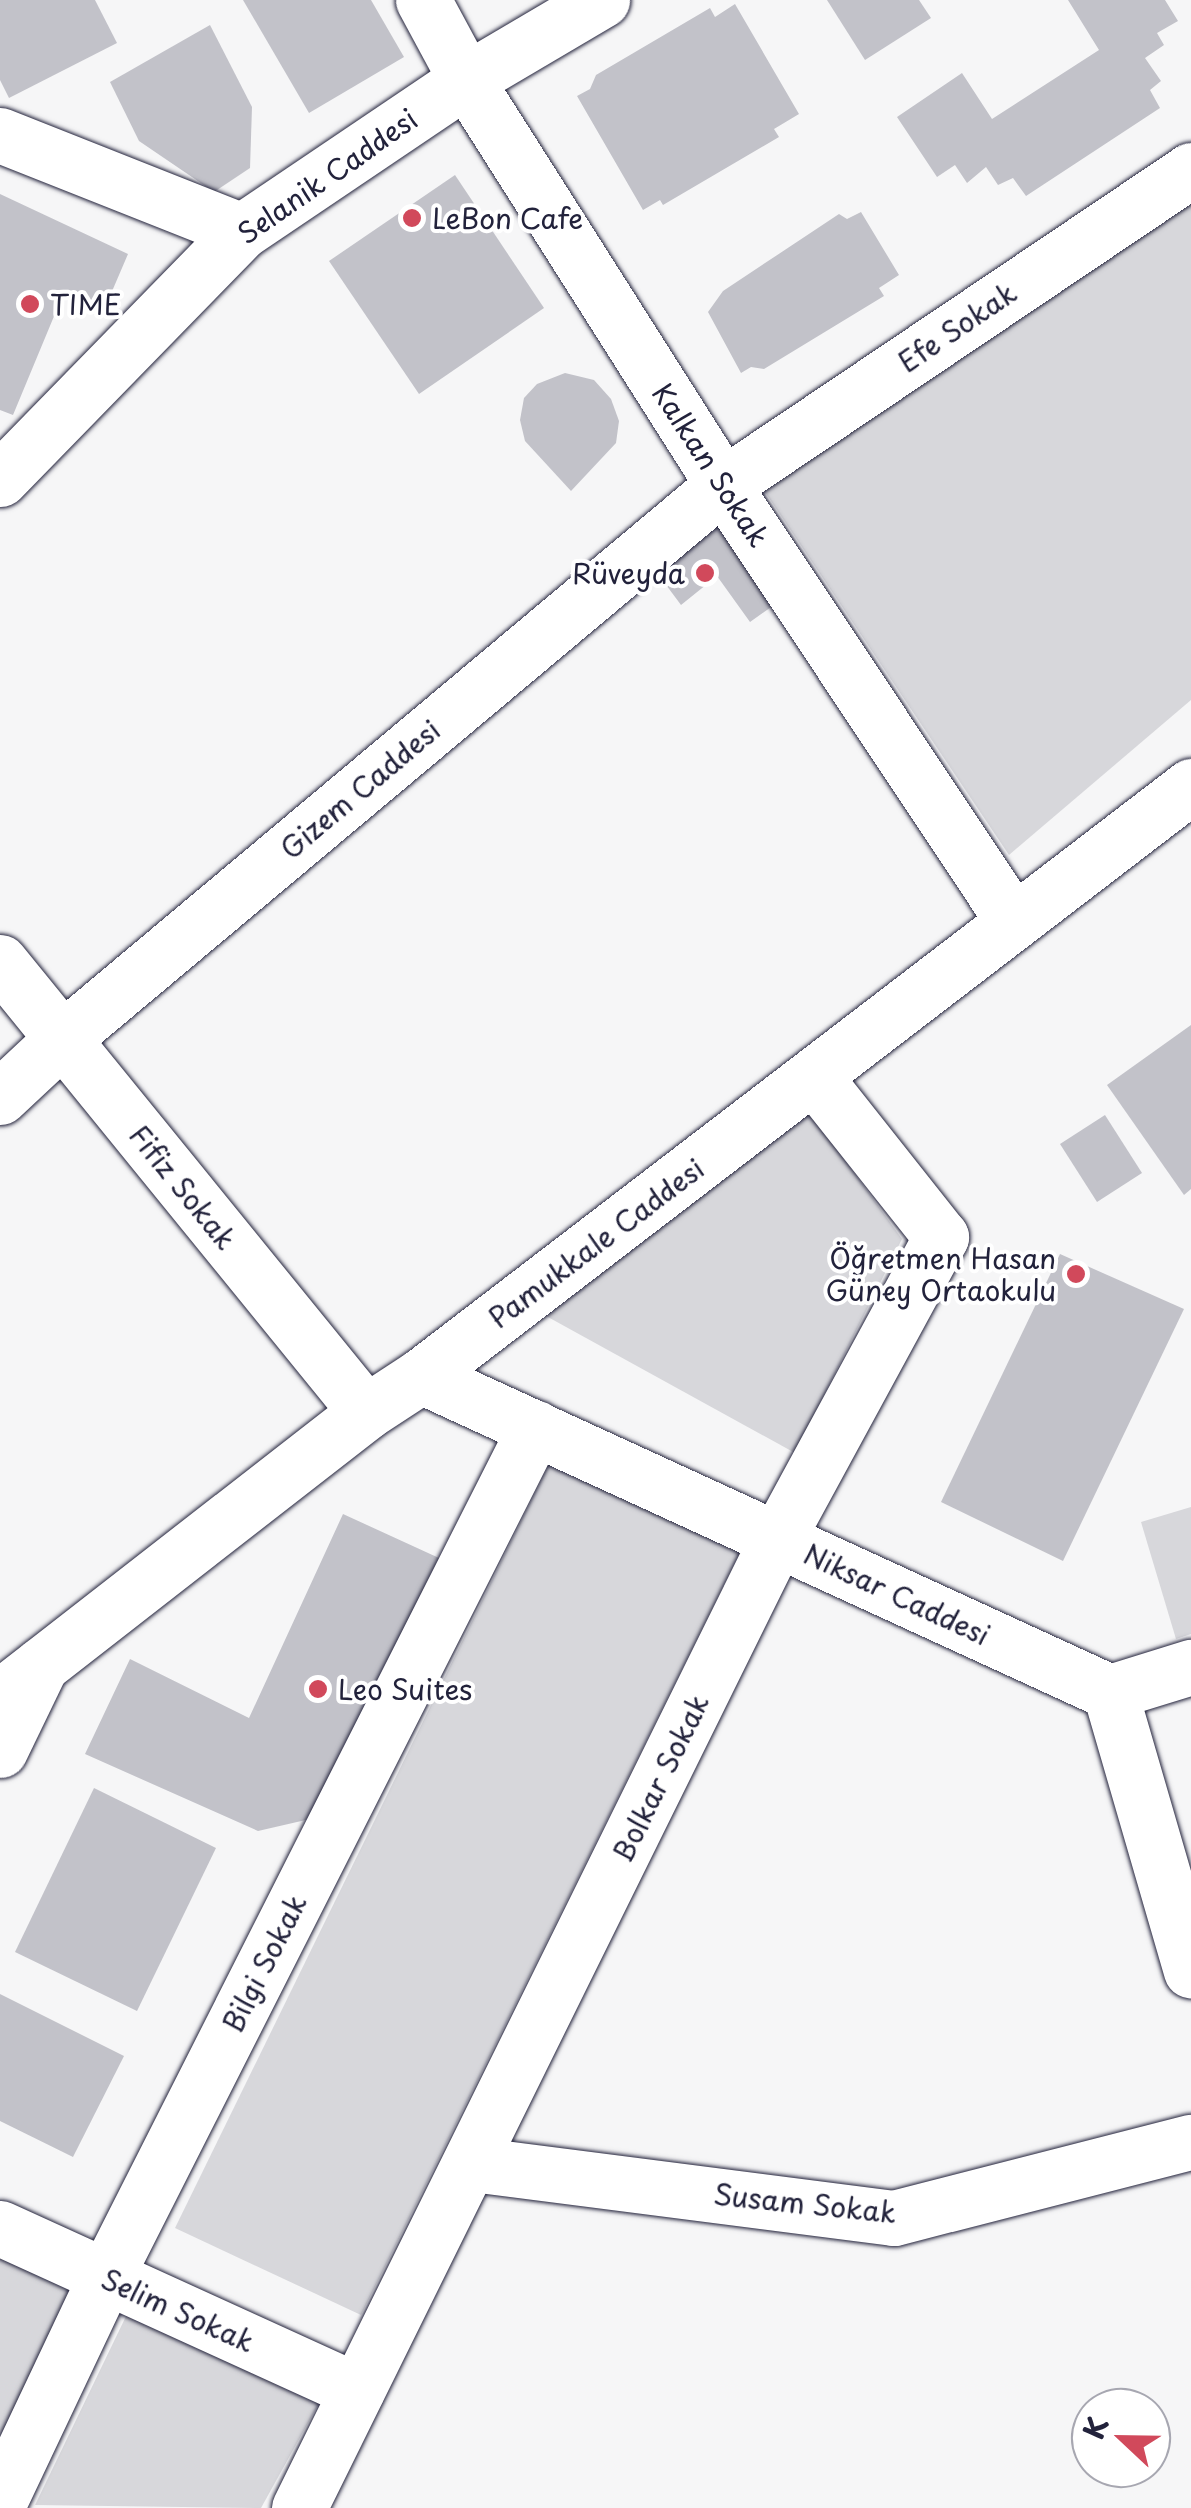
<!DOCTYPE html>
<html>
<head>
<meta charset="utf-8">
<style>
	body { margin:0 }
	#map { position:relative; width:1191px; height:2508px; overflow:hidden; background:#f6f6f7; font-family:"Playpen Sans",sans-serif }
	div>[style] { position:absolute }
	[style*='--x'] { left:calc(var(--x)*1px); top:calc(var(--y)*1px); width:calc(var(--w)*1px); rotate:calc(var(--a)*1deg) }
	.green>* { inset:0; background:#d7d7db }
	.building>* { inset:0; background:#c2c2c9 }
	.roads { filter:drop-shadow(0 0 2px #22223b) drop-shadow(0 0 2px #22223b) }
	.street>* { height:55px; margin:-27.5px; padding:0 27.5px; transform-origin:27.5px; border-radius:27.5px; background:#fff }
	.secondary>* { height:55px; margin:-27.5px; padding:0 27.5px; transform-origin:27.5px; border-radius:27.5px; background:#fff }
	.dots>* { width:28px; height:28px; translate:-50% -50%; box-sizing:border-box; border:5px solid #fff; border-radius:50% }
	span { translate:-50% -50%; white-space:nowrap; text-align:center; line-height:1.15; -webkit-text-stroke:8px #fff; paint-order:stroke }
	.street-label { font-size:28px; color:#22223b }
	.poi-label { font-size:28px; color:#22223b }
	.left { translate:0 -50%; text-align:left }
	.right { translate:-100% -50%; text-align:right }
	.north { position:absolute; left:1071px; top:2388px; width:100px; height:100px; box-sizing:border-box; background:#fff; border:2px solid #a7a7b1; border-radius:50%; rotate:292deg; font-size:28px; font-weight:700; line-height:40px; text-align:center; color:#22223b }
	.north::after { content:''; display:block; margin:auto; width:35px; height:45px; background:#d1495b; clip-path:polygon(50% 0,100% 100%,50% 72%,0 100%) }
</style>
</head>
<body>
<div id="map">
	<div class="green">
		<i style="clip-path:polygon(1191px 202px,1191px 700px,1009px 855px,763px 489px)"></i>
		<i style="clip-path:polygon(808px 1109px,902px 1239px,795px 1453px,537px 1311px)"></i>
		<i style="clip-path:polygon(550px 1462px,743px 1546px,361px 2315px,175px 2228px)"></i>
		<i style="clip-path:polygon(1191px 1507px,1191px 1634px,1176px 1639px,1141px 1522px)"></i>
		<i style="clip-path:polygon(0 2239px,80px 2276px,0 2462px)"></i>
		<i style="clip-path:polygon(130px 2308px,323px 2396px,261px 2508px,35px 2505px)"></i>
	</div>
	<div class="building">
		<i style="clip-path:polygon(0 0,95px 0,117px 43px,9px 98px,0 80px)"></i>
		<i style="clip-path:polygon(243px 0,371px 0,404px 57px,309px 113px)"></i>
		<i style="clip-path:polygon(827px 0,919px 0,931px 18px,865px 60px)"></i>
		<i style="clip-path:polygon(1068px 0,1165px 0,1178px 21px,1157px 33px,1164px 45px,1145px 58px,1161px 81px,1150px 90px,1160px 108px,1026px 196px,1013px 178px,998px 185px,986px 167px,967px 183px,955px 165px,937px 177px,897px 117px,962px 73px,992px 119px,1099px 50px)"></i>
		<i style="clip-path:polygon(735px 4px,799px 114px,774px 129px,779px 137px,663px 205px,660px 200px,643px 210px,577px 96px,590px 89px,596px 75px,710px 8px,715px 17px)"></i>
		<i style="clip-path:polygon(210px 25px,252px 107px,250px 168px,214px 192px,139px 141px,110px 82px)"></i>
		<i style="clip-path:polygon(455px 175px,544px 308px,419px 394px,329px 261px)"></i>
		<i style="clip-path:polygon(0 194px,128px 254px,104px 310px,62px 297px,13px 415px,0 410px)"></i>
		<i style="clip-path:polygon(861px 212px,899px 275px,879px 288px,884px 296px,764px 369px,751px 367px,741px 373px,708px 312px,723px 291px,839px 214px,847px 219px)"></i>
		<i style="clip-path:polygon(565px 373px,594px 380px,611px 399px,619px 421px,616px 443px,571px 491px,525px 441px,520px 420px,524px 398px,537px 384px)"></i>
		<i style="clip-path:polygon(716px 520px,774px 605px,750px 622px,717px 576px,681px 605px,655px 570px)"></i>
		<i style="clip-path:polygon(1191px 1025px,1191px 1189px,1184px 1195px,1107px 1085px)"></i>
		<i style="clip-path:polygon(1105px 1115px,1142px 1173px,1097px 1202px,1060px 1144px)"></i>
		<i style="clip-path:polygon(1060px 1254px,1184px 1309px,1063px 1561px,941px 1502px)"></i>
		<i style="clip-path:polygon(343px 1514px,439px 1558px,310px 1819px,258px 1831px,85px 1754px,130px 1659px,249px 1718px)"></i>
		<i style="clip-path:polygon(94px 1788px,216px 1848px,137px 2011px,15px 1952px)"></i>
		<i style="clip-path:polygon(0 1994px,124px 2056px,73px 2157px,0 2121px)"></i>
	</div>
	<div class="roads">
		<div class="street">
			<i style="--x:423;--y:0;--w:91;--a:61.7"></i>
			<i style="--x:466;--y:80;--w:480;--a:57.6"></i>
			<i style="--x:723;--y:485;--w:524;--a:56.37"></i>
			<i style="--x:0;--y:135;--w:260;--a:21.6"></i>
			<i style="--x:0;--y:479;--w:347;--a:-45.7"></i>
			<i style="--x:242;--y:231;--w:270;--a:-34"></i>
			<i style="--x:466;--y:80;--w:158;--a:-30.5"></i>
			<i style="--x:0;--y:962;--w:580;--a:50.88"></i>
			<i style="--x:0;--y:1097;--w:85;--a:-43.1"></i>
			<i style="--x:62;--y:1039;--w:862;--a:-39.97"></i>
			<i style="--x:723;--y:485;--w:564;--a:-33.94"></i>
			<i style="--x:421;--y:1376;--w:758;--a:24.64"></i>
			<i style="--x:1110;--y:1692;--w:290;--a:73.8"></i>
			<i style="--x:1110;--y:1692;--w:85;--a:-17.2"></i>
			<i style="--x:0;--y:1750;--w:94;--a:-64.2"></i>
			<i style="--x:472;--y:2164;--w:425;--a:7.3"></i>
			<i style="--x:894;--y:2218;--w:307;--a:-14.4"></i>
			<i style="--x:0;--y:2228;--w:392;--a:24.5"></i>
			<i style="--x:0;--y:2500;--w:246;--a:-64.7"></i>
			<i style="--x:105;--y:2278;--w:953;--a:-63.17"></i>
			<i style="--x:299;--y:2508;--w:1080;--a:-63.74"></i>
			<i style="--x:777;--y:1539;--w:344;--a:-61.5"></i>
			<i style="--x:941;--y:1237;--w:204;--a:-128.4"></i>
		</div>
		<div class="secondary">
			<i style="--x:0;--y:1697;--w:464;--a:-37.9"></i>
			<i style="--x:366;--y:1412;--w:66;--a:-33.2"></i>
			<i style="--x:421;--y:1376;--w:970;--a:-37.46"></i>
		</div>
	</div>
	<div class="dots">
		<i style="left:412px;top:218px;background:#d1495b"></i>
		<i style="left:30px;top:304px;background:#d1495b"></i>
		<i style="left:705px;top:573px;background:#d1495b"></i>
		<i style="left:1076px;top:1274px;background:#d1495b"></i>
		<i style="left:318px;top:1689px;background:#d1495b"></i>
	</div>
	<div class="street-label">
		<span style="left:327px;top:176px;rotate:-35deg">Selanik Caddesi</span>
		<span style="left:957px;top:327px;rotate:-34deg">Efe Sokak</span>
		<span style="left:711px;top:465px;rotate:57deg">Kalkan Sokak</span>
		<span style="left:360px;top:789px;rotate:-40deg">Gizem Caddesi</span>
		<span style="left:183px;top:1187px;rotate:51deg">Fifiz Sokak</span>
		<span style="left:596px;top:1243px;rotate:-37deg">Pamukkale Caddesi</span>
		<span style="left:897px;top:1594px;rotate:25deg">Niksar Caddesi</span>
		<span style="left:660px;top:1778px;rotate:-64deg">Bolkar Sokak</span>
		<span style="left:264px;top:1963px;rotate:-63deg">Bilgi Sokak</span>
		<span style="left:805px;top:2203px;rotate:6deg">Susam Sokak</span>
		<span style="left:178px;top:2310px;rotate:24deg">Selim Sokak</span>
	</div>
	<div class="poi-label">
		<span class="left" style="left:432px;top:218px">LeBon Cafe</span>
		<span class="left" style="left:50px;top:304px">TIME</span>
		<span class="right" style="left:685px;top:573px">Rüveyda</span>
		<span class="right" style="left:1056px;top:1274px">Öğretmen Hasan<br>Güney Ortaokulu</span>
		<span class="left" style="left:338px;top:1689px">Leo Suites</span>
	</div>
	<div class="north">K</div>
</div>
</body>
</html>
